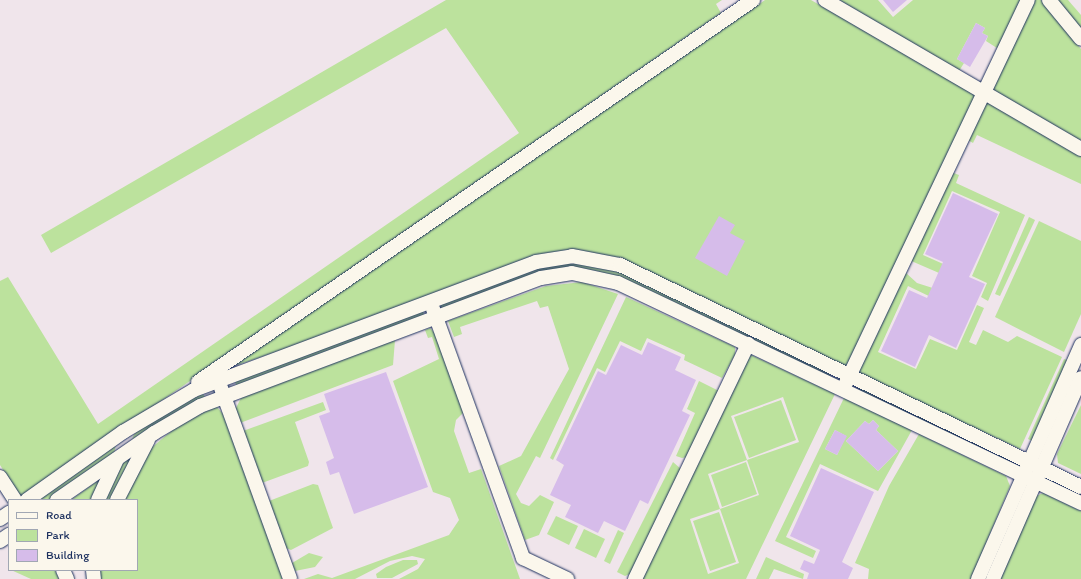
<!DOCTYPE html>
<html>
<head>
<meta charset="utf-8">
<style>
	body { margin:0 }
	#map { position:relative; width:1081px; height:579px; overflow:hidden; background:#fbf7ec; font-family:Itim,sans-serif }
	div>[style] { position:absolute }
	[style*='--x'] { left:calc(var(--x)*1px); top:calc(var(--y)*1px); width:calc(var(--w)*1px); rotate:calc(var(--a)*1deg) }
	.built>* { inset:0; background:#f0e5eb }
	.green>* { inset:0; background:#bce29d }
	.building>* { inset:0; background:#d6bcea }
	.roads { filter:drop-shadow(0 0 1px #1b2f5e) drop-shadow(0 0 1px #1b2f5e) }
	.minor>* { height:14px; margin:-7px; padding:0 7px; transform-origin:7px; border-radius:7px; background:#fbf7ec }
	span { translate:-50% -50%; white-space:nowrap; text-align:center; line-height:1.15; -webkit-text-stroke:3px #fbf7ec; paint-order:stroke }
	.legend { position:absolute; left:8px; top:499px; width:130px; height:72px; box-sizing:border-box; background:#fbf7ec; border:1px solid #a1a7b3; margin:0; padding:5px 7px; list-style:none; font-size:12px; color:#1b2f5e }
	.legend li { display:flex; align-items:center; gap:8px; height:20px }
	.legend b { width:20px; border:1px solid #a1a7b3 }
</style>
</head>
<body>
<div id="map">
	<div class="built">
		<i style="clip-path:polygon(evenodd,0 0,1081px 0,1081px 579px,0 579px,0 0,9px 500px,137px 500px,137px 570px,9px 570px,9px 500px)"></i>
	</div>
	<div class="green">
		<i style="clip-path:polygon(446px 0,722px 0,716px 4px,721px 13px,21px 498px,0 465px,0 281px,8px 277px,98px 424px,519px 133px,446px 28px,51px 253px,41px 235px)"></i>
		<i style="clip-path:polygon(765px 0,811px 0,978px 96px,847px 369px,616px 259px,581px 251px,237px 365px,236px 363px)"></i>
		<i style="clip-path:polygon(839px 0,878px 0,893px 17px,913px 0,1024px 0,1000px 50px,986px 41px,988px 36px,982px 33px,985px 28px,976px 23px,957px 59px,964px 63px,959px 71px)"></i>
		<i style="clip-path:polygon(1033px 0,1041px 0,1081px 49px,1081px 143px,990px 90px)"></i>
		<i style="clip-path:polygon(1057px 0,1068px 0,1081px 15px,1081px 29px)"></i>
		<i style="clip-path:polygon(988px 100px,1081px 155px,1081px 184px,977px 135px,973px 143px,966px 139px)"></i>
		<i style="clip-path:polygon(951px 172px,959px 175px,956px 183px,1025px 215px,988px 301px,981px 297px,987px 283px,972px 276px,1000px 212px,952px 191px,923px 255px,950px 267px,946px 276px,909px 260px)"></i>
		<i style="clip-path:polygon(1029px 217px,1035px 220px,1000px 296px,995px 294px)"></i>
		<i style="clip-path:polygon(1039px 221px,1081px 241px,1081px 314px,1064px 352px,995px 317px)"></i>
		<i style="clip-path:polygon(558px 262px,614px 268px,831px 373px,829px 378px,620px 278px,596px 271px,584px 269px,442px 309px,440px 304px)"></i>
		<i style="clip-path:polygon(905px 272px,917px 283px,939px 290px,935px 299px,908px 286px,878px 352px,916px 369px,930px 339px,957px 350px,977px 305px,984px 308px,969px 342px,976px 345px,983px 330px,1008px 342px,1017px 336px,1062px 357px,1020px 449px,856px 373px)"></i>
		<i style="clip-path:polygon(582px 282px,618px 294px,540px 458px,536px 456px,516px 494px,521px 503px,529px 506px,540px 495px,554px 502px,539px 535px,525px 540px,499px 466px,521px 456px,569px 369px,548px 306px,540px 308px,537px 301px,460px 327px,462px 334px,454px 337px,448px 321px,546px 286px)"></i>
		<i style="clip-path:polygon(626px 297px,735px 347px,735px 355px,722px 378px,684px 360px,685px 355px,647px 338px,641px 351px,620px 341px,605px 372px,597px 368px,553px 460px,550px 458px)"></i>
		<i style="clip-path:polygon(422px 309px,425px 317px,237px 387px,234px 379px)"></i>
		<i style="clip-path:polygon(430px 328px,435px 333px,464px 412px,456px 420px,454px 431px,469px 473px,481px 469px,520px 579px,399px 579px,418px 569px,425px 559px,412px 556px,390px 561px,355px 579px,304px 579px,318px 574px,332px 578px,449px 535px,459px 520px,450px 498px,433px 492px,393px 381px,439px 359px,432px 337px,428px 338px,425px 330px)"></i>
		<i style="clip-path:polygon(395px 340px,393px 365px,240px 423px,235px 410px,242px 396px)"></i>
		<i style="clip-path:polygon(evenodd,749px 354px,835px 394px,746px 579px,641px 579px,749px 354px,783px 397px,799px 442px,747px 460px,731px 416px,783px 397px,749px 354px,747px 460px,759px 495px,720px 509px,708px 474px,747px 460px,749px 354px,720px 509px,739px 563px,708px 574px,690px 519px,720px 509px)"></i>
		<i style="clip-path:polygon(1064px 359px,1069px 361px,1032px 441px,1028px 439px)"></i>
		<i style="clip-path:polygon(699px 381px,719px 391px,687px 457px,682px 458px,676px 456px,695px 413px,687px 409px)"></i>
		<i style="clip-path:polygon(860px 386px,1013px 457px,1010px 464px,857px 390px)"></i>
		<i style="clip-path:polygon(203px 394px,205px 397px,132px 439px,136px 430px,169px 408px)"></i>
		<i style="clip-path:polygon(evenodd,844px 398px,912px 430px,878px 491px,820px 464px,786px 537px,816px 551px,813px 558px,775px 541px,844px 398px,873px 420px,879px 426px,876px 430px,898px 451px,878px 471px,846px 441px,865px 421px,869px 424px,873px 420px,844px 398px,835px 430px,846px 436px,837px 455px,825px 449px,835px 430px)"></i>
		<i style="clip-path:polygon(781px 400px,796px 440px,749px 458px,734px 417px)"></i>
		<i style="clip-path:polygon(323px 402px,326px 410px,295px 422px,309px 462px,308px 466px,262px 483px,243px 431px)"></i>
		<i style="clip-path:polygon(1081px 405px,1081px 474px,1058px 463px,1057px 454px)"></i>
		<i style="clip-path:polygon(216px 406px,224px 415px,285px 579px,99px 579px,99px 570px,137px 570px,137px 500px,123px 500px,150px 449px,181px 423px)"></i>
		<i style="clip-path:polygon(919px 434px,1006px 476px,1010px 486px,971px 579px,868px 579px,869px 569px,855px 563px,889px 486px)"></i>
		<i style="clip-path:polygon(116px 444px,114px 454px,49px 500px,35px 500px)"></i>
		<i style="clip-path:polygon(132px 456px,113px 500px,104px 500px,119px 466px)"></i>
		<i style="clip-path:polygon(673px 462px,681px 469px,632px 573px,625px 576px,617px 572px)"></i>
		<i style="clip-path:polygon(746px 462px,757px 494px,722px 507px,711px 475px)"></i>
		<i style="clip-path:polygon(103px 477px,93px 500px,71px 500px)"></i>
		<i style="clip-path:polygon(313px 484px,318px 485px,333px 528px,291px 550px,286px 548px,269px 501px)"></i>
		<i style="clip-path:polygon(1043px 493px,1081px 511px,1081px 579px,999px 579px,1034px 497px)"></i>
		<i style="clip-path:polygon(719px 512px,736px 562px,710px 571px,693px 521px)"></i>
		<i style="clip-path:polygon(556px 516px,578px 526px,569px 545px,547px 534px)"></i>
		<i style="clip-path:polygon(584px 529px,605px 539px,596px 558px,575px 548px)"></i>
		<i style="clip-path:polygon(618px 530px,624px 533px,610px 564px,604px 561px)"></i>
		<i style="clip-path:polygon(309px 553px,323px 557px,315px 567px,295px 571px,292px 563px)"></i>
		<i style="clip-path:polygon(766px 557px,804px 574px,803px 579px,774px 569px,769px 579px,756px 579px)"></i>
		<i style="clip-path:polygon(403px 560px,417px 560px,418px 564px,392px 578px,377px 578px,376px 574px,386px 567px)"></i>
		<i style="clip-path:polygon(11px 570px,55px 570px,59px 579px,31px 579px)"></i>
	</div>
	<div class="building">
		<i style="clip-path:polygon(883px 0,907px 0,893px 12px)"></i>
		<i style="clip-path:polygon(976px 23px,985px 28px,982px 33px,988px 36px,970px 67px,957px 59px)"></i>
		<i style="clip-path:polygon(953px 193px,998px 214px,969px 277px,985px 284px,956px 348px,929px 335px,915px 367px,881px 351px,909px 290px,927px 298px,943px 262px,925px 254px)"></i>
		<i style="clip-path:polygon(719px 216px,735px 225px,730px 233px,745px 241px,727px 276px,695px 258px)"></i>
		<i style="clip-path:polygon(648px 342px,681px 357px,675px 370px,696px 380px,682px 411px,690px 415px,648px 504px,640px 500px,625px 531px,604px 521px,598px 533px,565px 517px,571px 505px,550px 495px,564px 465px,556px 460px,598px 371px,606px 375px,621px 345px,642px 355px)"></i>
		<i style="clip-path:polygon(386px 372px,428px 487px,354px 514px,339px 472px,330px 475px,326px 462px,334px 458px,319px 416px,330px 412px,324px 394px)"></i>
		<i style="clip-path:polygon(873px 420px,879px 426px,876px 430px,898px 451px,878px 471px,846px 441px,865px 421px,869px 424px)"></i>
		<i style="clip-path:polygon(835px 430px,847px 436px,837px 455px,825px 449px)"></i>
		<i style="clip-path:polygon(821px 468px,874px 492px,842px 562px,853px 568px,848px 579px,807px 579px,809px 573px,800px 569px,804px 560px,814px 564px,820px 550px,790px 536px)"></i>
	</div>
	<div class="roads">
		<div class="minor">
			<i style="--x:825;--y:0;--w:296;--a:30.2"></i>
			<i style="--x:1049;--y:0;--w:50;--a:50.6"></i>
			<i style="--x:433;--y:309;--w:265;--a:70.1"></i>
			<i style="--x:523;--y:558;--w:49;--a:25.5"></i>
			<i style="--x:198;--y:382;--w:674;--a:-34.54"></i>
			<i style="--x:846;--y:383;--w:424;--a:-64.6"></i>
			<i style="--x:221;--y:388;--w:203;--a:70.1"></i>
			<i style="--x:0;--y:477;--w:27;--a:57"></i>
			<i style="--x:27;--y:500;--w:118;--a:-35.3"></i>
			<i style="--x:123;--y:432;--w:82;--a:-30.6"></i>
			<i style="--x:194;--y:390;--w:365;--a:-20.5"></i>
			<i style="--x:536;--y:262;--w:36;--a:-9"></i>
			<i style="--x:572;--y:256;--w:49;--a:10.6"></i>
			<i style="--x:620;--y:265;--w:512;--a:25.71"></i>
			<i style="--x:57;--y:500;--w:118;--a:-34.6"></i>
			<i style="--x:154;--y:433;--w:53;--a:-30.4"></i>
			<i style="--x:200;--y:406;--w:364;--a:-20.6"></i>
			<i style="--x:541;--y:278;--w:31;--a:-9"></i>
			<i style="--x:572;--y:273;--w:47;--a:12.3"></i>
			<i style="--x:618;--y:283;--w:513;--a:25.42"></i>
			<i style="--x:98;--y:500;--w:45;--a:-65.1"></i>
			<i style="--x:117;--y:500;--w:68;--a:-62.7"></i>
			<i style="--x:0;--y:519;--w:11;--a:-34"></i>
			<i style="--x:0;--y:541;--w:11;--a:-34"></i>
			<i style="--x:63;--y:570;--w:10;--a:66"></i>
			<i style="--x:93;--y:570;--w:9;--a:84"></i>
			<i style="--x:635;--y:579;--w:261;--a:-64.3"></i>
			<i style="--x:978;--y:579;--w:256;--a:-66.2"></i>
			<i style="--x:993;--y:579;--w:219;--a:-66.4"></i>
		</div>
	</div>
	<ul class="legend">
	<li><b style="height:5px;background:#fbf7ec"></b>Road</li>
	<li><b style="height:11px;background:#bce29d"></b>Park</li>
	<li><b style="height:11px;background:#d6bcea"></b>Building</li>
	</ul>
</div>
</body>
</html>
